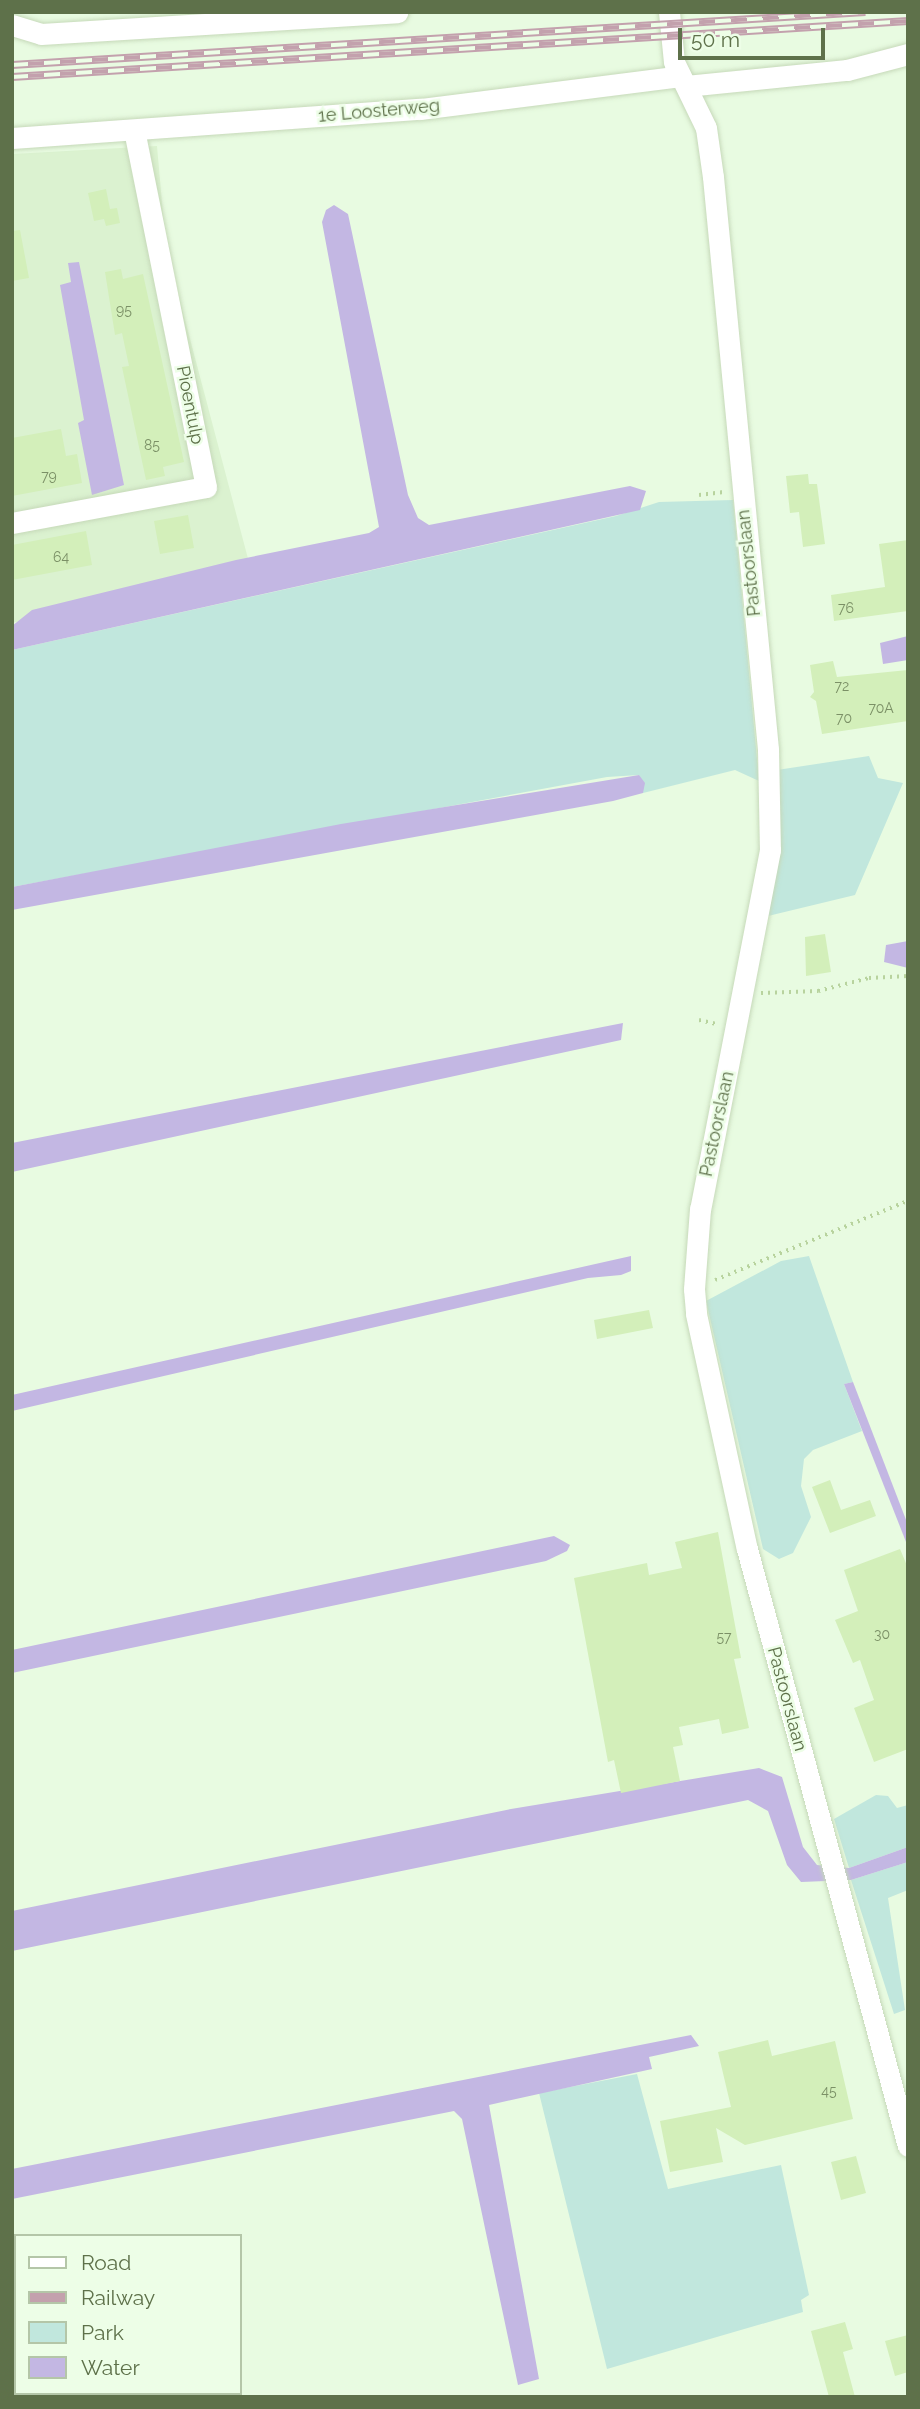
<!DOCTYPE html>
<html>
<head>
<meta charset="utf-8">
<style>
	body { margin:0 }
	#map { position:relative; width:920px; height:2409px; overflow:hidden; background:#e8fbe1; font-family:Raleway,sans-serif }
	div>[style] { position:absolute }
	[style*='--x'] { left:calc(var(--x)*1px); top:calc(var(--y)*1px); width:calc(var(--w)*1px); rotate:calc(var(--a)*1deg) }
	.residential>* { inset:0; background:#dbf2d0 }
	.green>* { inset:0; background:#c1e7dd }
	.water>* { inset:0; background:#c3b7e3 }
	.building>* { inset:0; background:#d3efba }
	.path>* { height:3.5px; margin-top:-1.75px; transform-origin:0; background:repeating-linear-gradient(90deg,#b8d39e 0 2px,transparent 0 7px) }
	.roads { filter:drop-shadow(0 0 2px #c6d9b9) drop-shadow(0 0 2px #c6d9b9) }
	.street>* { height:21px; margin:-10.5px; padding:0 10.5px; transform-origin:10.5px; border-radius:10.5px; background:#fff }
	.rail>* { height:8px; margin-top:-4px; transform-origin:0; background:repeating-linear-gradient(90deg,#edfee7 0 16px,#c3a1ad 0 32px); box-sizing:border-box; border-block:2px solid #c3a1ad }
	span { translate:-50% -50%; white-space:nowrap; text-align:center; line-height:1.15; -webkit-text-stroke:5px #edfee7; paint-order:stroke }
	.number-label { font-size:14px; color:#7b9066 }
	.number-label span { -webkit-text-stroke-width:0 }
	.street-label { font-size:18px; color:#5e714a }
	.frame { position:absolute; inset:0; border:14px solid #5e714a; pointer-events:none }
	.legend { position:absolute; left:14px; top:2234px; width:228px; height:161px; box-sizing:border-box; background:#edfee7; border:2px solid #b4c6a8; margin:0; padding:9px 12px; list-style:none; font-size:21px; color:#5e714a }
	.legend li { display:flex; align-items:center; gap:14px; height:35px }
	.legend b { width:35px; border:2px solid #b4c6a8 }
	.scale { position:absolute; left:678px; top:28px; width:147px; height:32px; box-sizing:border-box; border:4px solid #5e714a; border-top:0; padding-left:9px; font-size:21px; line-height:24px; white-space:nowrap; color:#5e714a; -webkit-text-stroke:5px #edfee7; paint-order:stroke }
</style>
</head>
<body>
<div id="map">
	<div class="residential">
		<i style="clip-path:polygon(157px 146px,166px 248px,251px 570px,12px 623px,12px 154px)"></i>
	</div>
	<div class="green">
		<i style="clip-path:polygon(733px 500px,759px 781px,735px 770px,643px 793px,639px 775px,607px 777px,12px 887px,12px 650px,616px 516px,659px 502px)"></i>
		<i style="clip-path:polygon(869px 756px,878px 778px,903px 783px,855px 895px,768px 916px,778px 855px,777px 770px)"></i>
		<i style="clip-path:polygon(809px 1256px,853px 1382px,844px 1384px,862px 1431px,813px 1450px,804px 1459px,801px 1486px,811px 1517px,793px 1553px,779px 1559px,763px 1549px,706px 1301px,781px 1261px)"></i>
		<i style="clip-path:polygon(876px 1795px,888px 1796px,897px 1808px,908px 1805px,908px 1847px,849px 1868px,834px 1819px)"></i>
		<i style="clip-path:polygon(908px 1862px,908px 1890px,888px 1898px,905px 2010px,894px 2014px,851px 1880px)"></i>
		<i style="clip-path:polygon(637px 2074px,668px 2189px,781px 2165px,809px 2295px,801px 2300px,803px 2312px,607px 2369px,539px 2093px)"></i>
	</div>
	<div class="water">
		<i style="clip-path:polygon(334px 205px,348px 214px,408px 495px,418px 518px,429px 525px,630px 486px,646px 491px,640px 510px,12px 650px,12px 626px,32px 610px,236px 560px,369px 533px,379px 527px,322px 222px,326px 210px)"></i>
		<i style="clip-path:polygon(79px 262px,124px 485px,92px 495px,78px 423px,84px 420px,60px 285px,71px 282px,68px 263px)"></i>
		<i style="clip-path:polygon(908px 636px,908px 660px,883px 664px,880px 643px)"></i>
		<i style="clip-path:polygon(639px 775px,645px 783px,643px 793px,613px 801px,12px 910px,12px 887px,341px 824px)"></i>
		<i style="clip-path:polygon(908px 941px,908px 968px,884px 962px,886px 945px)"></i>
		<i style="clip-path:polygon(623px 1023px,621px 1040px,12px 1172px,12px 1143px)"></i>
		<i style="clip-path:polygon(631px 1256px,631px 1271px,621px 1275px,588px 1278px,12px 1411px,12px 1395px)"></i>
		<i style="clip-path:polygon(853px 1382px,908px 1525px,908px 1547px,844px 1384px)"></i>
		<i style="clip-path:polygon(554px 1536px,570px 1545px,567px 1551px,546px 1561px,12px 1673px,12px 1650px)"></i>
		<i style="clip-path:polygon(759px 1768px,782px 1777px,803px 1847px,817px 1865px,849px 1868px,908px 1847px,908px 1862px,851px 1880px,801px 1882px,787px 1865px,768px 1811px,748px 1800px,12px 1951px,12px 1911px,511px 1809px)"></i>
		<i style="clip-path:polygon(691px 2035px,699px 2046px,649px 2057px,652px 2069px,489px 2105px,539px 2379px,518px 2385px,462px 2119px,454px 2111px,12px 2199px,12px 2169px)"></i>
	</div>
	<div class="building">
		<i style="clip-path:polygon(106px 189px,110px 209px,117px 208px,120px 223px,106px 226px,104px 219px,94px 221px,88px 193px)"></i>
		<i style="clip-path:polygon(20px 230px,29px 278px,12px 281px,12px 231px)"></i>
		<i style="clip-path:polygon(121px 269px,123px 279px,143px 274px,184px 462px,163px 467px,165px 476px,146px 480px,122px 367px,129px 366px,122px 333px,115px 335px,105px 272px)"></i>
		<i style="clip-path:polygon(61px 429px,66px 456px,77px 454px,82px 483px,12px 496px,12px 438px)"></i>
		<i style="clip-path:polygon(808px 474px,809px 484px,817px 484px,825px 544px,803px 547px,799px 512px,790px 513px,786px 476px)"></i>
		<i style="clip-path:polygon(188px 515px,194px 548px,160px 554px,154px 521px)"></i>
		<i style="clip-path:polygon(86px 531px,92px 565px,12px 580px,12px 545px)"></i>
		<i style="clip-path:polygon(908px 540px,908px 611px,834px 621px,831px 595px,885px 587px,879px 544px)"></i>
		<i style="clip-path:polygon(833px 661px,837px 677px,908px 670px,908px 721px,822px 734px,816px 701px,810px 697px,814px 692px,810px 665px)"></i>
		<i style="clip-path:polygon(825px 934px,831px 972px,806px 976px,805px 937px)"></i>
		<i style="clip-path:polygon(649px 1310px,653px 1328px,597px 1339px,594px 1320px)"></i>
		<i style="clip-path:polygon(830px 1480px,841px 1510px,870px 1500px,876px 1516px,830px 1533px,812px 1487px)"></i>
		<i style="clip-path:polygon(718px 1532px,741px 1658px,734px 1659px,749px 1728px,722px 1734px,719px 1719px,679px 1727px,683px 1745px,673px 1747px,680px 1781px,621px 1793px,614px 1760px,608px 1762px,574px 1578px,647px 1563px,649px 1575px,682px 1568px,675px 1542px)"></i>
		<i style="clip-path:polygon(900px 1549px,908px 1568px,908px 1749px,874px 1762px,854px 1708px,874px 1700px,860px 1660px,853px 1663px,835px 1620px,858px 1611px,844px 1570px)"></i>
		<i style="clip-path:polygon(768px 2040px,772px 2056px,835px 2041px,853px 2119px,745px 2145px,716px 2128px,723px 2162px,670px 2172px,660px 2121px,731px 2107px,718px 2052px)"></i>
		<i style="clip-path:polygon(856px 2156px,866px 2193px,841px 2200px,831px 2162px)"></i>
		<i style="clip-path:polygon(845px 2322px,853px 2349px,843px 2352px,855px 2397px,829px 2397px,811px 2331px)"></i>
		<i style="clip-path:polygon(908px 2335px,908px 2372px,895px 2376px,885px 2341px)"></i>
	</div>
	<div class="path">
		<i style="--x:699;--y:495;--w:25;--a:-7"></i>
		<i style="--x:761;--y:993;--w:57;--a:-2"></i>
		<i style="--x:818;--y:991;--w:53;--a:-14.3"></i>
		<i style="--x:869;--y:978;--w:39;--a:-3"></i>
		<i style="--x:699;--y:1020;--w:18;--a:13"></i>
		<i style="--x:715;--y:1280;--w:209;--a:-22.3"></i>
	</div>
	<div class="roads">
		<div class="street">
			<i style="--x:669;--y:12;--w:50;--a:84.3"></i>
			<i style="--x:674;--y:62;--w:73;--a:64.1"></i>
			<i style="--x:706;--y:128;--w:49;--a:81.9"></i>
			<i style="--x:713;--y:177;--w:575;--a:84.51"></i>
			<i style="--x:768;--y:749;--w:101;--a:88.9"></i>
			<i style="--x:770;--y:850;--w:366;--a:101"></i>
			<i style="--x:700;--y:1209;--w:80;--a:94.3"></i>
			<i style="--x:694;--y:1289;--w:25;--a:85"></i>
			<i style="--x:696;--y:1314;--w:240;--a:77.8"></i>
			<i style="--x:747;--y:1549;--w:618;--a:74.91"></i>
			<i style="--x:12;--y:25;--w:30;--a:17"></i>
			<i style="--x:41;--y:34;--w:357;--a:-3.5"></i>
			<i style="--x:686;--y:86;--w:162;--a:-5.7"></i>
			<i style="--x:847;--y:70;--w:63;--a:-14.7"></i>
			<i style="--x:12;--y:138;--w:409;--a:-4.1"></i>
			<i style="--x:420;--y:109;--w:262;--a:-7.2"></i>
			<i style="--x:12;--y:523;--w:197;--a:-10.5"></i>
			<i style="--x:206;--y:487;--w:363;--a:-101.4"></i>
		</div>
	</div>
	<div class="rail">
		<i style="--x:12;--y:65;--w:855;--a:-3.56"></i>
		<i style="--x:12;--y:77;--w:898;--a:-3.58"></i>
	</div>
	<div class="number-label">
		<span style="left:124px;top:310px">95</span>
		<span style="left:152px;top:445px">85</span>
		<span style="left:49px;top:476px">79</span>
		<span style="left:61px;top:557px">64</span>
		<span style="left:846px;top:608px">76</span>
		<span style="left:842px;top:686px">72</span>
		<span style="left:881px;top:708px">70A</span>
		<span style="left:844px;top:718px">70</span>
		<span style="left:882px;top:1634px">30</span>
		<span style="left:724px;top:1637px">57</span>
		<span style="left:829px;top:2091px">45</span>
	</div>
	<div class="street-label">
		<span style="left:379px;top:111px;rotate:-5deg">1e Loosterweg</span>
		<span style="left:190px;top:405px;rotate:79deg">Pioentulp</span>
		<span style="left:749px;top:563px;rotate:-96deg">Pastoorslaan</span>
		<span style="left:717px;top:1124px;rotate:-78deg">Pastoorslaan</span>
		<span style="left:787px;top:1699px;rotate:75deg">Pastoorslaan</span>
	</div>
	<div class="frame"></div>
	<ul class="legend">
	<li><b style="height:9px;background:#fff"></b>Road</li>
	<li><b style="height:9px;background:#c3a1ad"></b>Railway</li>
	<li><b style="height:19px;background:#c1e7dd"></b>Park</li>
	<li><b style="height:19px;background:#c3b7e3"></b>Water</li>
	</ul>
	<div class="scale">50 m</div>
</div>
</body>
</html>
